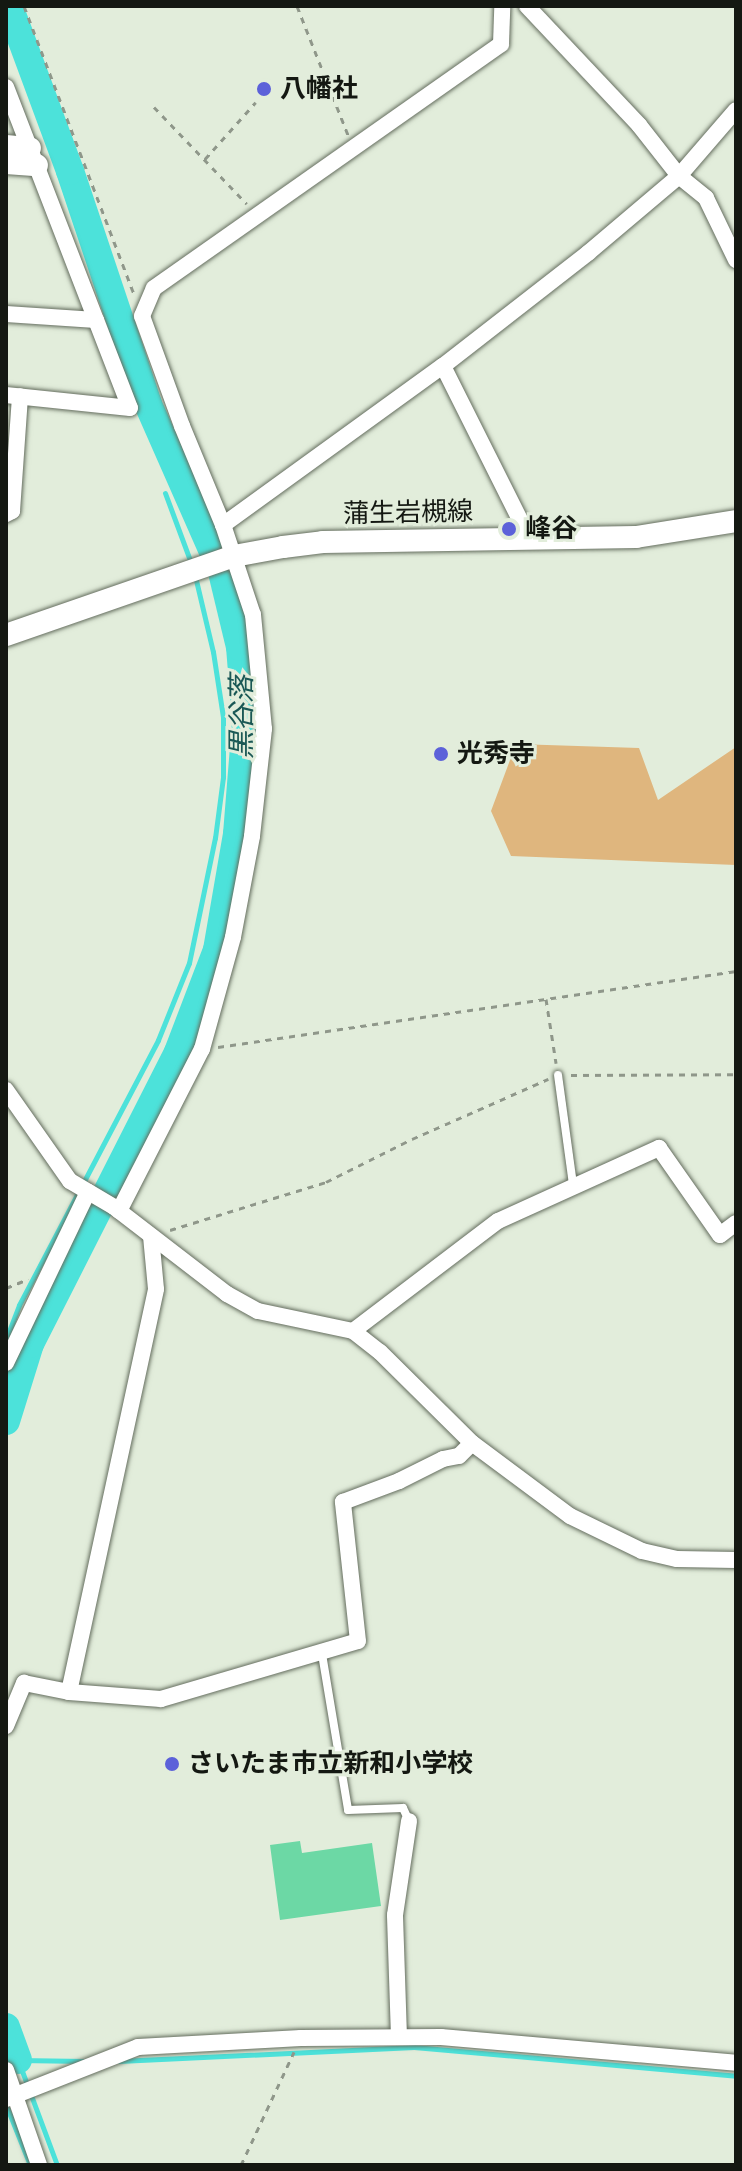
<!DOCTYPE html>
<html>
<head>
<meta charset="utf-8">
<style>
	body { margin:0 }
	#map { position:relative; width:742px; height:2171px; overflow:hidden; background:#e2eddb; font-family:Montserrat,"Noto Sans JP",sans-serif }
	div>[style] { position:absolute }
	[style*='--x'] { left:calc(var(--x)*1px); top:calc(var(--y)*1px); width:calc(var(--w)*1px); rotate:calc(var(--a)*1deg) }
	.green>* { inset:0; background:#dfb67e }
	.stream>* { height:5px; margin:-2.5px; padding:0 2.5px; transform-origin:2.5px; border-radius:2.5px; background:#4ce2da }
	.river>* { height:28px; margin:-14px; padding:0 14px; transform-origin:14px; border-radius:14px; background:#4ce2da }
	.building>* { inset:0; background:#6cd8a5 }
	.path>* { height:3px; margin-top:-1.5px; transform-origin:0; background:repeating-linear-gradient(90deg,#8f978a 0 6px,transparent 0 12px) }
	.roads { filter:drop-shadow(0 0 2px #646d5e) drop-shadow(0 0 2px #646d5e) }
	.lane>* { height:8px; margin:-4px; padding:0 4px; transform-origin:4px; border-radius:4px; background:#fff }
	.street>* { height:16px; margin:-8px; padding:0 8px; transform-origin:8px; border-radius:8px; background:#fff }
	.secondary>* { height:22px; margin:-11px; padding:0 11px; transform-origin:11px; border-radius:11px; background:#fff }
	.dots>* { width:22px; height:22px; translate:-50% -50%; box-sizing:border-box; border:4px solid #e2eddb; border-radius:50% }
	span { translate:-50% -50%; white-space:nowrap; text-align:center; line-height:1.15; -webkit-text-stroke:6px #e2eddb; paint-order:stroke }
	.poi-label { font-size:26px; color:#141812; font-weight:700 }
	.left { translate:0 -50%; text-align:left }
	.street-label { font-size:26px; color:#141812 }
	.water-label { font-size:28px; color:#1a5855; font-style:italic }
	.frame { position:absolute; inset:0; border:8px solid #141812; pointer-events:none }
</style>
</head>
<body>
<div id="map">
	<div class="green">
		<i style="clip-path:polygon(516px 744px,639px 748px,658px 800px,736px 747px,736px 865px,511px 856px,491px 811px)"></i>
	</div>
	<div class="stream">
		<i style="--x:165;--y:493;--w:75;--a:69.6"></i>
		<i style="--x:6;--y:1339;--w:36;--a:-69"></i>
		<i style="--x:19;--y:1305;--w:299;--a:-62.3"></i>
		<i style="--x:158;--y:1040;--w:83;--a:-68.1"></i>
		<i style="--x:189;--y:963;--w:128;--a:-78.3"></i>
		<i style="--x:215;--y:838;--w:62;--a:-82.5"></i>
		<i style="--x:223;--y:777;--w:60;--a:-90"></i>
		<i style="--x:223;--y:717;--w:66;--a:-98.7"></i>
		<i style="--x:213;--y:652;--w:78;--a:-103.3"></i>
		<i style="--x:119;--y:2061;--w:295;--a:-2.7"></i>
		<i style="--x:414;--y:2047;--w:323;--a:5.1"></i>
		<i style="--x:6;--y:2105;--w:65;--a:68.2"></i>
		<i style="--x:57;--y:2165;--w:112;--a:-110.4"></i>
		<i style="--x:18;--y:2060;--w:67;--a:0.9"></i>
	</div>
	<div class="river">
		<i style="--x:6;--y:1421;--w:81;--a:-72.7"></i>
		<i style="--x:30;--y:1344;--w:327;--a:-63.1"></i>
		<i style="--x:178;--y:1052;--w:109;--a:-69.1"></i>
		<i style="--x:217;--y:950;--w:118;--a:-80.2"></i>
		<i style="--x:237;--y:834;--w:111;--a:-85.4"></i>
		<i style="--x:246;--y:723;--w:76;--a:-94.5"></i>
		<i style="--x:240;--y:647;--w:77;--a:-103.5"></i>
		<i style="--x:222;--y:572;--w:184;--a:-113.8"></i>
		<i style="--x:148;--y:404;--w:246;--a:-108.5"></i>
		<i style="--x:70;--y:171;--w:176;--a:-110.3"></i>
		<i style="--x:6;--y:2027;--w:35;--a:70"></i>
	</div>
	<div class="building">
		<i style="clip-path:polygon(300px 1841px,302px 1853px,372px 1843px,381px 1906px,280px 1920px,270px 1845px)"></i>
	</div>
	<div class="path">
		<i style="--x:24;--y:6;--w:308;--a:69.1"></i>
		<i style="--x:297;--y:6;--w:139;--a:68.4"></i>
		<i style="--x:154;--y:107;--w:134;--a:46.2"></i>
		<i style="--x:205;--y:159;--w:76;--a:-48.2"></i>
		<i style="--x:546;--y:999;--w:65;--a:81.1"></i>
		<i style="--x:218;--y:1047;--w:524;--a:-8.35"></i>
		<i style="--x:571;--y:1075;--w:165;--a:-0.3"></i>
		<i style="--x:170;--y:1230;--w:163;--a:-17.1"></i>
		<i style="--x:326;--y:1182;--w:96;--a:-26.6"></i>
		<i style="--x:412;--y:1139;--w:149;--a:-23.8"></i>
		<i style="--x:6;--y:1288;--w:24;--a:-22"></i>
		<i style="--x:241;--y:2165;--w:125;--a:-64.9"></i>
	</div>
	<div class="roads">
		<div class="lane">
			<i style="--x:558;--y:1075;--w:110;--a:82.2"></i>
			<i style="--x:322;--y:1654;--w:158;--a:80.5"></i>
			<i style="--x:348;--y:1810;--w:55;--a:-2.1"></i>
			<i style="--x:403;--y:1808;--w:14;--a:65"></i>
		</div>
		<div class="street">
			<i style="--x:527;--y:6;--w:163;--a:46.7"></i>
			<i style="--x:639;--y:125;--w:65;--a:51.9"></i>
			<i style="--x:679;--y:176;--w:35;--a:39"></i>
			<i style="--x:706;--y:198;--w:69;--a:64.2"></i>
			<i style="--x:6;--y:87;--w:250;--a:68.9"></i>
			<i style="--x:6;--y:314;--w:90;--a:3.8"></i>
			<i style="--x:96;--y:320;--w:94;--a:68.9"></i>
			<i style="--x:130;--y:408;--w:125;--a:-174"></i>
			<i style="--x:443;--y:366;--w:195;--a:63.4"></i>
			<i style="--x:6;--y:514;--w:7;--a:-27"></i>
			<i style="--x:12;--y:511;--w:115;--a:-86"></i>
			<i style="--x:223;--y:525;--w:271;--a:-35.9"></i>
			<i style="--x:443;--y:366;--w:184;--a:-37.9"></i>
			<i style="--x:588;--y:253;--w:119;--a:-40.2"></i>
			<i style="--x:679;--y:176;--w:87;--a:-49.2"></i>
			<i style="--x:6;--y:1090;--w:111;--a:54.9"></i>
			<i style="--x:70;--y:1181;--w:51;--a:30.6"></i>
			<i style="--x:114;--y:1207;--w:143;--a:37.6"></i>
			<i style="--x:227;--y:1294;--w:35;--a:29"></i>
			<i style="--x:258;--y:1311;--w:97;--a:11.9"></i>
			<i style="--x:353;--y:1331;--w:34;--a:38"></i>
			<i style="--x:380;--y:1352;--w:129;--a:44.7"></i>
			<i style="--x:472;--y:1443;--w:122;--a:36.7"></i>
			<i style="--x:570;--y:1516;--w:80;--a:25.9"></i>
			<i style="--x:642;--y:1551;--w:36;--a:13"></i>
			<i style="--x:677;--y:1559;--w:59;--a:1"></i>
			<i style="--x:119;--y:1211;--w:182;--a:-62.9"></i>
			<i style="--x:202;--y:1049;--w:116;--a:-74.5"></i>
			<i style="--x:233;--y:937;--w:103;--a:-79.3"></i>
			<i style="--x:252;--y:836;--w:108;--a:-83.6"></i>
			<i style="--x:264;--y:729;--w:115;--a:-95.5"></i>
			<i style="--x:253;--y:615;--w:95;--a:-108.4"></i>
			<i style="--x:223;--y:525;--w:107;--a:-112.5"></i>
			<i style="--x:182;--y:426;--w:117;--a:-110"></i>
			<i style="--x:142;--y:316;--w:30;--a:-67"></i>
			<i style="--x:154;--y:288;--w:424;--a:-35.1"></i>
			<i style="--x:501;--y:44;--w:38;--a:-88"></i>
			<i style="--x:353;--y:1331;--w:182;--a:-37.2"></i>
			<i style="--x:498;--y:1221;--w:177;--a:-24.4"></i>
			<i style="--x:659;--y:1148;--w:106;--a:55"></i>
			<i style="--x:720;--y:1235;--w:20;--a:-37"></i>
			<i style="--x:6;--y:1363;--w:190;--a:-64.4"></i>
			<i style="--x:69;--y:1692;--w:412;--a:-77.8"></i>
			<i style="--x:156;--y:1289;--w:53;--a:-95.4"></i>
			<i style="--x:6;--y:1726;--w:47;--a:-67.3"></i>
			<i style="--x:24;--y:1683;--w:46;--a:11.3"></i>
			<i style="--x:69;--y:1692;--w:92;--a:4.4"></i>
			<i style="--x:161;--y:1699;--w:205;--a:-16.4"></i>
			<i style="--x:358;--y:1641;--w:140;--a:-96.2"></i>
			<i style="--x:343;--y:1502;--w:60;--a:-20.6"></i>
			<i style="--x:399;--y:1481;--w:49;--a:-26.6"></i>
			<i style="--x:443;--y:1459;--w:16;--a:-11"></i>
			<i style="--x:459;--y:1456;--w:18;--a:-45"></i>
			<i style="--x:399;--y:2037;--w:122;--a:-91.9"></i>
			<i style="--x:395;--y:1915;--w:95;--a:-81.5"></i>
			<i style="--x:6;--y:2070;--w:101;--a:70.8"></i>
			<i style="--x:6;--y:2099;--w:142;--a:-21.5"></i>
			<i style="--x:138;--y:2047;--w:163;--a:-3.2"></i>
			<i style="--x:301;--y:2038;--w:140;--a:-0.4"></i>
			<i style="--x:441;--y:2037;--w:296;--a:5"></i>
		</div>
		<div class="secondary">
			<i style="--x:6;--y:146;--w:24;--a:5"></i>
			<i style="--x:6;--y:163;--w:31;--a:4"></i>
			<i style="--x:6;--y:635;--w:241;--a:-19.1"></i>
			<i style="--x:234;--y:556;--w:50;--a:-10.4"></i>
			<i style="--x:283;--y:547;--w:40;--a:-7.1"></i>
			<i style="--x:323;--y:542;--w:313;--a:-0.9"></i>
			<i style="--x:636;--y:537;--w:101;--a:-9.1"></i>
		</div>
	</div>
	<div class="dots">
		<i style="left:264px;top:89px;background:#5c61d9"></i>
		<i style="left:509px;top:529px;background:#5c61d9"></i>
		<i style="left:441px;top:754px;background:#5c61d9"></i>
		<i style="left:172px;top:1764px;background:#5c61d9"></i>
	</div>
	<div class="poi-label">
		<span class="left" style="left:280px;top:89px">八幡社</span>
		<span class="left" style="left:525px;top:529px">峰谷</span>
		<span class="left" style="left:457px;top:754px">光秀寺</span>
		<span class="left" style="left:188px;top:1764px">さいたま市立新和小学校</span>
	</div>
	<div class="street-label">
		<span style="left:408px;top:513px;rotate:-1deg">蒲生岩槻線</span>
	</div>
	<div class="water-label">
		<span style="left:241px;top:717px;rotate:-90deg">黒谷落</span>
	</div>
	<div class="frame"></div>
</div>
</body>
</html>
